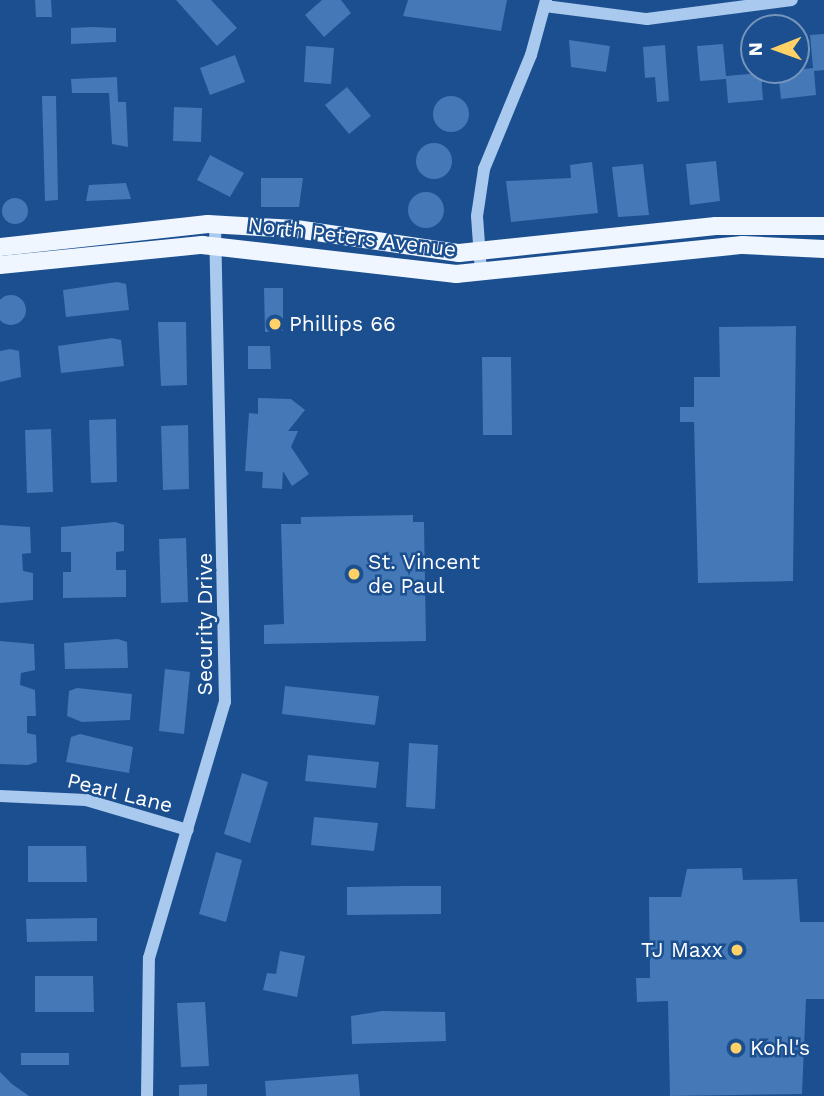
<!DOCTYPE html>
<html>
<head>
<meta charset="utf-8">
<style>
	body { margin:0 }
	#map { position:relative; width:824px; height:1096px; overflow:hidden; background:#1b4f8f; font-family:"Work Sans",sans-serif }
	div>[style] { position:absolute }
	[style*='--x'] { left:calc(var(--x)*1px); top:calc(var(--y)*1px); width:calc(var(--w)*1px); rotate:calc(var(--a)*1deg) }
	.building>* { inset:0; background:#4478b7 }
	.round { border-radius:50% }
	.minor>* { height:12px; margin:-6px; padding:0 6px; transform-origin:6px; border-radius:6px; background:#a9c9ee }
	.major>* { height:18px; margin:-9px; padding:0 9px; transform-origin:9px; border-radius:9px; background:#f0f6ff }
	.dots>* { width:19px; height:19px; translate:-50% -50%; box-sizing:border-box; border:4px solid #1b4f8f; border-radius:50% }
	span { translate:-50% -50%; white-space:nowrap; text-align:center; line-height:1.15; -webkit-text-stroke:5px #1b4f8f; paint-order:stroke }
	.street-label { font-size:21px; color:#fff }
	.poi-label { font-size:21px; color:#fff }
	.left { translate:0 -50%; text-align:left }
	.right { translate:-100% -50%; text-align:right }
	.north { position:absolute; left:740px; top:14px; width:70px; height:70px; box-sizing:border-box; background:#1b4f8f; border:2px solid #7695bc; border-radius:50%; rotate:269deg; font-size:19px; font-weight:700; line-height:28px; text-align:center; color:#fff }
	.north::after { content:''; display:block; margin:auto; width:24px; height:32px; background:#ffd166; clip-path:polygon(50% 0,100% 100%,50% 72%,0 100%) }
</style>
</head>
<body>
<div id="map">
	<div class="building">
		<i style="clip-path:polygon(35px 0,51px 0,52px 17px,36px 17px)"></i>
		<i style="clip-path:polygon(176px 0,211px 0,237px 28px,217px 46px)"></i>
		<i style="clip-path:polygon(322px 0,341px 0,351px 13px,324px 37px,305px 15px)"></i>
		<i style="clip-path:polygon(408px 0,507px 0,501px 31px,403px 16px)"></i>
		<i style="clip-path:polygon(92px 27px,116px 28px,116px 42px,71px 44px,71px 28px)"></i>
		<i style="clip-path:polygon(824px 34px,824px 70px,814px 71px,816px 95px,781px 99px,778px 72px,813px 68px,810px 35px)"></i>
		<i style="clip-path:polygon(569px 40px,610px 46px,606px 72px,571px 67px)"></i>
		<i style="clip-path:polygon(723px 44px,726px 76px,761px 73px,763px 100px,728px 103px,726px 79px,700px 81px,697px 46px)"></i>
		<i style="clip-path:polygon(665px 45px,669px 101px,657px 102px,655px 77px,645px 78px,643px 47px)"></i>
		<i style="clip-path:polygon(306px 46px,334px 48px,331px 84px,304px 82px)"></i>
		<i style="clip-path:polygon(235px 55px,245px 82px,210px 95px,200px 68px)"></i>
		<i style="clip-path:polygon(117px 77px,118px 102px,126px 102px,128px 147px,112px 144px,109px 93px,72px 93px,71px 79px)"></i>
		<i style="clip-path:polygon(347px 87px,371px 116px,349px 134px,325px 105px)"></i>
		<i style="clip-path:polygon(42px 96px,56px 96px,58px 200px,45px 201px)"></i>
		<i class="round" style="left:433px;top:96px;width:36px;height:36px"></i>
		<i style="clip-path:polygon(174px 107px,202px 108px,201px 142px,173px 141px)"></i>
		<i class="round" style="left:416px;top:143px;width:36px;height:36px"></i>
		<i style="clip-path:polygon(210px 155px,244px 173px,230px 197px,197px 180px)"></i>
		<i style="clip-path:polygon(716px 161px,720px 201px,690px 205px,686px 164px)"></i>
		<i style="clip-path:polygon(592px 162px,598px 213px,511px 222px,506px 181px,571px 178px,570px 165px)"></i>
		<i style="clip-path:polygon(643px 164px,649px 215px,618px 217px,612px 167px)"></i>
		<i style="clip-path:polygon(261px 178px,303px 178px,299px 207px,261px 207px)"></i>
		<i style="clip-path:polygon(126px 183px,131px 199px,86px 201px,89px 185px)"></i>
		<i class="round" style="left:408px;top:192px;width:36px;height:36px"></i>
		<i class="round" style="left:2px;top:198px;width:26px;height:26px"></i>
		<i style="clip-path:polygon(117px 282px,126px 284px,129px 310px,66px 317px,63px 290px)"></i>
		<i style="clip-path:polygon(264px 288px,283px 288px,283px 331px,265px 332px)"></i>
		<i class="round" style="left:-4px;top:295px;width:30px;height:30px"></i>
		<i style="clip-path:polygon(158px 322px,186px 322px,187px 385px,161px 386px)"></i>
		<i style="clip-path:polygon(796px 326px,793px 581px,698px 583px,694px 422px,680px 422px,680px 407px,694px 407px,694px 377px,720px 377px,719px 327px)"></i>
		<i style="clip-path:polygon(112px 338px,121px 340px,124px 366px,61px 373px,58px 346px)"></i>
		<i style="clip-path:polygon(248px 346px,270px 346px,271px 369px,248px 369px)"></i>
		<i style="clip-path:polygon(10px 349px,19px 351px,21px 377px,0 382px,0 351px)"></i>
		<i style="clip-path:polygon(482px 357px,511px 357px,512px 435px,483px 435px)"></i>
		<i style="clip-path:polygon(258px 398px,291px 399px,305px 410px,288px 431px,298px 431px,291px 447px,309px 474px,292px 486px,283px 471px,282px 489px,262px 488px,263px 472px,245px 471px,249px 413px,258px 414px)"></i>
		<i style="clip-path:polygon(116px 419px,117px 482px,91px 483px,89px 420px)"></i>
		<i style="clip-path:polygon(188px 425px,189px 489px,163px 490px,161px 426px)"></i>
		<i style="clip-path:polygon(51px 429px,53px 492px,27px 493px,25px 430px)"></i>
		<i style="clip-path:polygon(413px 515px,413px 522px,424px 522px,426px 641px,264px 644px,264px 625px,284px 624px,281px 524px,301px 524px,301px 517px)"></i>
		<i style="clip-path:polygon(115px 522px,124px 525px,124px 551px,116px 552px,116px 570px,126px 570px,126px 597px,63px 598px,63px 572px,71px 572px,71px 552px,61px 552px,61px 527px)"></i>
		<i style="clip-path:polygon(0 525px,30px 527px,31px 553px,22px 554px,23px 571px,33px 573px,33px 600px,0 603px)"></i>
		<i style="clip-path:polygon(186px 538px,188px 602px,161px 603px,159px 539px)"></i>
		<i style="clip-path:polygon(118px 639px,127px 642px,128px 668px,65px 669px,64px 643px)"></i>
		<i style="clip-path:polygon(0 641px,34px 644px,35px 670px,21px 673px,20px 685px,35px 690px,36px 716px,27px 716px,27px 733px,36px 735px,37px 762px,28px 765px,0 764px)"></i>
		<i style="clip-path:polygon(165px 669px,190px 672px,184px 734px,159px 731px)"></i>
		<i style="clip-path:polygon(285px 686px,379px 696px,375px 725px,282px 714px)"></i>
		<i style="clip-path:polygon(77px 688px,132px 694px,130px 720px,82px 722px,67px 716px,69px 691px)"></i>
		<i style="clip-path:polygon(80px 734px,133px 747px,129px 773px,66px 762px,71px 737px)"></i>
		<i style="clip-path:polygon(409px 743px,438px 745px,435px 809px,406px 807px)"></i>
		<i style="clip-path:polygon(308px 755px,379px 762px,376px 788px,305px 781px)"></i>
		<i style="clip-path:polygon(242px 773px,268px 782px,250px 843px,224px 834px)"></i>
		<i style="clip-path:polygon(314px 817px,378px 823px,374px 851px,311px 845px)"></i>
		<i style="clip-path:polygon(28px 846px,86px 846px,87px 882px,28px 882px)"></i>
		<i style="clip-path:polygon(216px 852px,242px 860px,226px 922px,199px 914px)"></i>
		<i style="clip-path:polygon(742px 868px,743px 880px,797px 879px,800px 922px,824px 922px,824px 999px,806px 999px,802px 1094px,670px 1096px,668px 1001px,637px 1002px,636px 978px,650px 978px,649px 897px,681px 897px,687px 869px)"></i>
		<i style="clip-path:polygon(408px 886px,441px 886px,441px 914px,347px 915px,347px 887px)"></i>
		<i style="clip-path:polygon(97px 918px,97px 941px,27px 942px,26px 919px)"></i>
		<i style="clip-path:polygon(280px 951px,305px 956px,297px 997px,263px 990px,267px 973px,276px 974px)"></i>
		<i style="clip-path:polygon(35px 976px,93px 976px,94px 1012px,35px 1012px)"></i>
		<i style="clip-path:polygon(205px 1002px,209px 1066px,181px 1067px,177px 1003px)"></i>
		<i style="clip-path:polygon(382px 1011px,445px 1012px,446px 1041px,352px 1044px,351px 1016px)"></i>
		<i style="clip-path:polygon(21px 1053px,69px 1053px,69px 1065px,21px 1065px)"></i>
		<i style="clip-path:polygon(0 1072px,12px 1084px,29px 1096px,0 1096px)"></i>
		<i style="clip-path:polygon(358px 1074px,360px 1096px,266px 1096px,265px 1081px)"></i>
		<i style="clip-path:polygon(207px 1084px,207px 1096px,179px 1096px,179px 1085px)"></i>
	</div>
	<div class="minor">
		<i style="--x:545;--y:6;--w:103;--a:7.3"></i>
		<i style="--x:647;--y:19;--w:146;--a:-7.5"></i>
		<i style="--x:481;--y:272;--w:56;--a:-94.1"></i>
		<i style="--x:477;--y:216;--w:48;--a:-81.5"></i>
		<i style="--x:484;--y:169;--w:123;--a:-67.6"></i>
		<i style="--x:531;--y:55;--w:57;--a:-74.7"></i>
		<i style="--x:0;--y:796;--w:86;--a:2.7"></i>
		<i style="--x:86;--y:800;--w:106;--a:16.4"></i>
		<i style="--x:147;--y:1096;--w:138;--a:-89.2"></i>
		<i style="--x:149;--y:958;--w:267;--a:-73.5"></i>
		<i style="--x:225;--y:702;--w:478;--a:-91.2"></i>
	</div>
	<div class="major">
		<i style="--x:0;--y:247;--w:209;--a:-6.3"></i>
		<i style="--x:208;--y:224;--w:88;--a:3.3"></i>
		<i style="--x:296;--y:229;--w:165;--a:8.4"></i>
		<i style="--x:459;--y:253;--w:258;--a:-6"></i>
		<i style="--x:716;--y:226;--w:108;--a:0"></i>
		<i style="--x:0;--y:265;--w:203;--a:-5.7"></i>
		<i style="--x:202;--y:245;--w:256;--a:6.5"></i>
		<i style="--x:456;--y:274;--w:288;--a:-5.8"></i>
		<i style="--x:743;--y:245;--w:81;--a:2.8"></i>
	</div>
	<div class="dots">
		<i style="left:275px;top:324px;background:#ffd166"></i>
		<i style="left:354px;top:574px;background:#ffd166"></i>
		<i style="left:737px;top:950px;background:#ffd166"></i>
		<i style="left:736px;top:1048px;background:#ffd166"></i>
	</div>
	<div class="street-label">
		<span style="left:352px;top:237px;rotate:7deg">North Peters Avenue</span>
		<span style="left:205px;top:624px;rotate:-90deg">Security Drive</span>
		<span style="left:120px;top:793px;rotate:14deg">Pearl Lane</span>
	</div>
	<div class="poi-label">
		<span class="left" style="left:289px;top:324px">Phillips 66</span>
		<span class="left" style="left:368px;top:574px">St. Vincent<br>de Paul</span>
		<span class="right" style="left:723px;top:950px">TJ Maxx</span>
		<span class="left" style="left:750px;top:1048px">Kohl's</span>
	</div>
	<div class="north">N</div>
</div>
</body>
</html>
